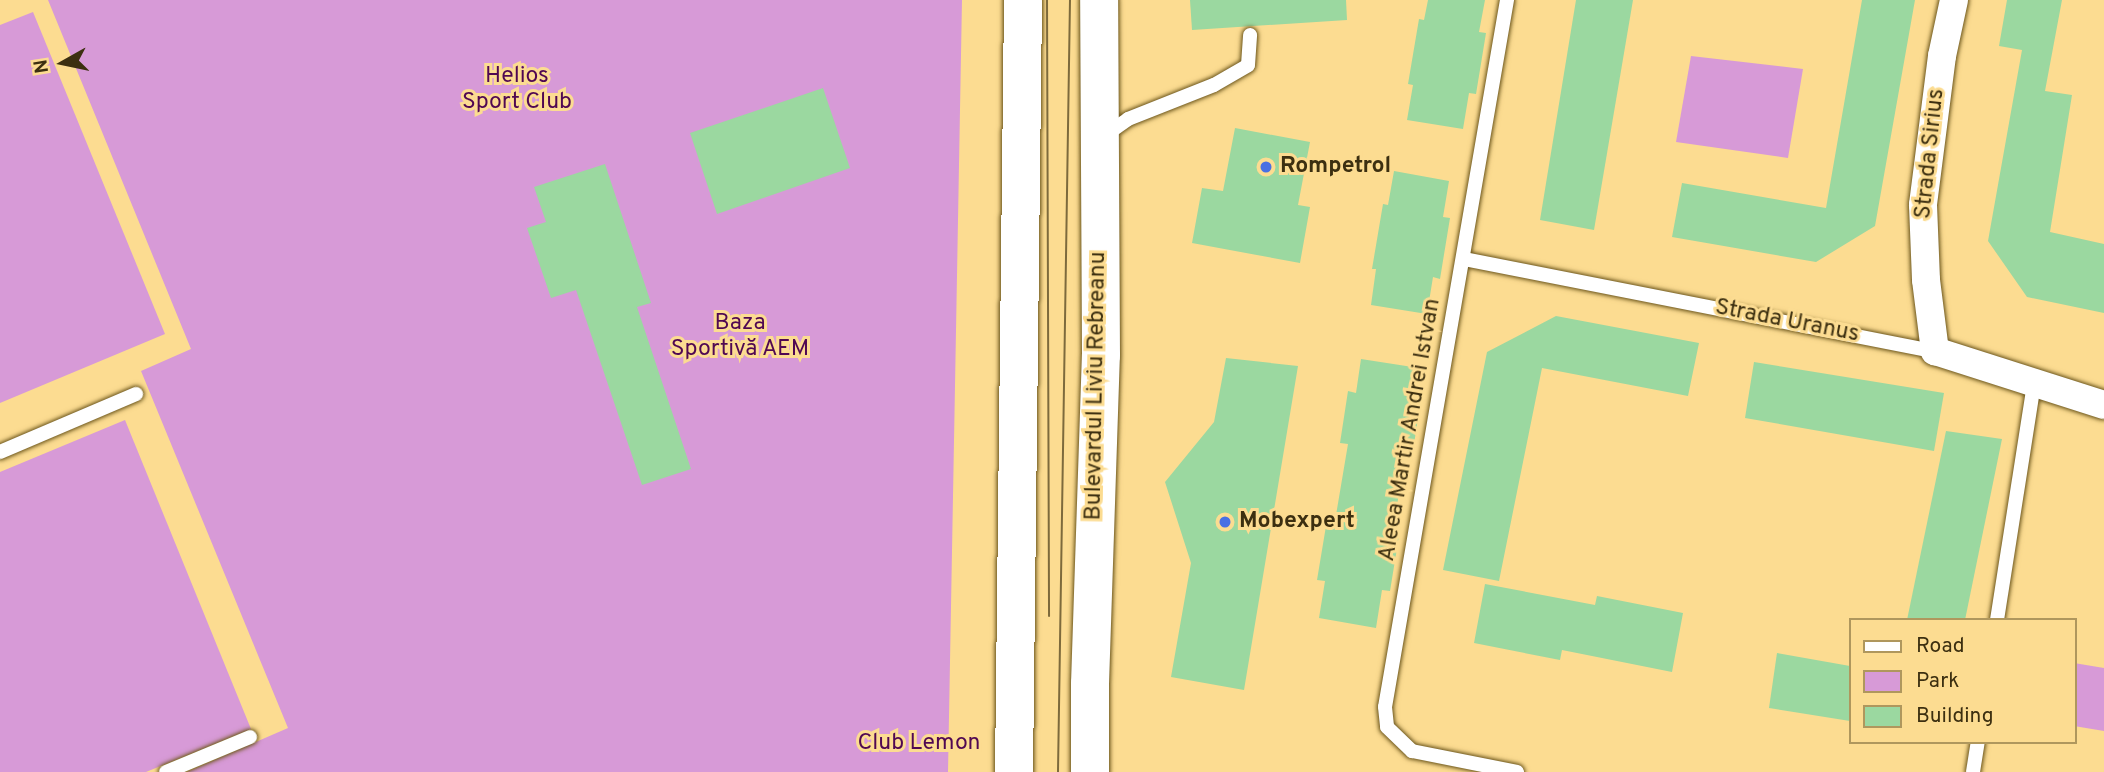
<!DOCTYPE html>
<html>
<head>
<meta charset="utf-8">
<style>
	body { margin:0 }
	#map { position:relative; width:2104px; height:772px; overflow:hidden; background:#fcdc91; font-family:Overpass,sans-serif }
	div>[style] { position:absolute }
	[style*='--x'] { left:calc(var(--x)*1px); top:calc(var(--y)*1px); width:calc(var(--w)*1px); rotate:calc(var(--a)*1deg) }
	.green>* { inset:0; background:#d79ad7 }
	.building>* { inset:0; background:#9bd8a0 }
	.roads { filter:drop-shadow(0 0 2px #6c561c) drop-shadow(0 0 2px #6c561c) }
	.service>* { height:14px; margin:-7px; padding:0 7px; transform-origin:7px; border-radius:7px; background:#fff }
	.minor>* { height:28px; margin:-14px; padding:0 14px; transform-origin:14px; border-radius:14px; background:#fff }
	.primary>* { height:38px; margin:-19px; padding:0 19px; transform-origin:19px; border-radius:19px; background:#fff }
	.tram>* { height:2px; margin:-1px; padding:0 1px; transform-origin:1px; border-radius:1px; background:#7d6a3c }
	.dots>* { width:19px; height:19px; translate:-50% -50%; box-sizing:border-box; border:4px solid #fcdc91; border-radius:50% }
	span { translate:-50% -50%; white-space:nowrap; text-align:center; line-height:1.15; -webkit-text-stroke:6px #fcdc91; paint-order:stroke }
	.park-label { font-size:23px; color:#500852 }
	.street-label { font-size:23px; color:#3c2f10 }
	.poi-label { font-size:23px; color:#3c2f10; font-weight:700 }
	.left { translate:0 -50%; text-align:left }
	.legend { position:absolute; left:1849px; top:618px; width:228px; height:126px; box-sizing:border-box; background:#fcdc91; border:2px solid #af975d; margin:0; padding:9px 12px; list-style:none; font-size:21px; color:#3c2f10 }
	.legend li { display:flex; align-items:center; gap:14px; height:35px }
	.legend b { width:35px; border:2px solid #af975d }
	.north { position:absolute; left:28px; top:28px; width:70px; height:70px; -webkit-text-stroke:5px #fcdc91; paint-order:stroke; rotate:261deg; font-size:19px; font-weight:700; line-height:28px; text-align:center; color:#3c2f10 }
	.north::after { content:''; display:block; margin:auto; width:24px; height:32px; background:#3c2f10; clip-path:polygon(50% 0,100% 100%,50% 72%,0 100%) }
</style>
</head>
<body>
<div id="map">
	<div class="green">
		<i style="clip-path:polygon(48px 0,962px 0,948px 772px,187px 772px,288px 728px,141px 371px,191px 349px)"></i>
		<i style="clip-path:polygon(33px 12px,165px 334px,0 403px,0 25px)"></i>
		<i style="clip-path:polygon(1691px 56px,1803px 69px,1788px 158px,1676px 142px)"></i>
		<i style="clip-path:polygon(125px 420px,251px 729px,146px 772px,0 772px,0 472px)"></i>
		<i style="clip-path:polygon(2074px 663px,2104px 668px,2104px 731px,2074px 726px)"></i>
	</div>
	<div class="building">
		<i style="clip-path:polygon(1190px 0,1346px 0,1347px 20px,1192px 30px)"></i>
		<i style="clip-path:polygon(1428px 0,1485px 0,1479px 32px,1486px 33px,1476px 94px,1469px 93px,1463px 129px,1407px 120px,1413px 85px,1408px 84px,1419px 19px,1424px 20px)"></i>
		<i style="clip-path:polygon(1576px 0,1633px 0,1594px 230px,1540px 220px)"></i>
		<i style="clip-path:polygon(1862px 0,1915px 0,1875px 226px,1816px 262px,1672px 237px,1682px 183px,1826px 208px)"></i>
		<i style="clip-path:polygon(2007px 0,2062px 0,2045px 91px,2072px 95px,2050px 232px,2104px 244px,2104px 313px,2027px 297px,1988px 241px,2022px 50px,1999px 46px)"></i>
		<i style="clip-path:polygon(823px 88px,850px 168px,717px 214px,690px 133px)"></i>
		<i style="clip-path:polygon(1235px 128px,1310px 142px,1298px 205px,1310px 207px,1300px 263px,1192px 243px,1202px 188px,1223px 191px)"></i>
		<i style="clip-path:polygon(605px 164px,651px 303px,637px 307px,691px 469px,642px 485px,576px 290px,551px 298px,527px 228px,546px 222px,534px 187px)"></i>
		<i style="clip-path:polygon(1394px 171px,1449px 181px,1443px 217px,1450px 218px,1440px 279px,1433px 277px,1427px 314px,1371px 305px,1376px 269px,1372px 269px,1383px 204px,1388px 205px)"></i>
		<i style="clip-path:polygon(1556px 316px,1699px 343px,1688px 396px,1542px 368px,1499px 581px,1443px 570px,1487px 352px)"></i>
		<i style="clip-path:polygon(1226px 358px,1298px 366px,1244px 690px,1171px 677px,1191px 563px,1165px 482px,1214px 422px)"></i>
		<i style="clip-path:polygon(1361px 359px,1419px 368px,1415px 399px,1421px 399px,1412px 457px,1404px 456px,1393px 535px,1399px 536px,1390px 591px,1382px 590px,1376px 628px,1319px 618px,1325px 581px,1317px 580px,1326px 526px,1334px 527px,1348px 444px,1340px 443px,1348px 391px,1356px 393px)"></i>
		<i style="clip-path:polygon(1754px 362px,1944px 393px,1934px 451px,1745px 418px)"></i>
		<i style="clip-path:polygon(1946px 431px,2002px 439px,1965px 620px,1907px 620px)"></i>
		<i style="clip-path:polygon(1485px 584px,1595px 605px,1597px 596px,1683px 613px,1672px 672px,1562px 650px,1560px 660px,1474px 643px)"></i>
		<i style="clip-path:polygon(1777px 653px,1850px 666px,1850px 721px,1769px 708px)"></i>
	</div>
	<div class="roads">
		<div class="service">
			<i style="--x:1507;--y:0;--w:717;--a:99.79"></i>
			<i style="--x:1385;--y:707;--w:20;--a:84"></i>
			<i style="--x:1387;--y:727;--w:35;--a:44"></i>
			<i style="--x:1412;--y:751;--w:107;--a:11.3"></i>
			<i style="--x:1104;--y:136;--w:29;--a:-35"></i>
			<i style="--x:1128;--y:119;--w:92;--a:-21.6"></i>
			<i style="--x:1214;--y:85;--w:39;--a:-30"></i>
			<i style="--x:1248;--y:65;--w:30;--a:-86"></i>
			<i style="--x:1464;--y:259;--w:480;--a:11.1"></i>
			<i style="--x:0;--y:452;--w:148;--a:-23.1"></i>
			<i style="--x:1997;--y:620;--w:239;--a:-81.1"></i>
			<i style="--x:166;--y:772;--w:91;--a:-22.6"></i>
			<i style="--x:1973;--y:772;--w:30;--a:-81"></i>
		</div>
		<div class="minor">
			<i style="--x:1954;--y:0;--w:57;--a:102.1"></i>
			<i style="--x:1942;--y:56;--w:150;--a:97.3"></i>
			<i style="--x:1923;--y:205;--w:75;--a:87.7"></i>
			<i style="--x:1926;--y:280;--w:72;--a:82.8"></i>
			<i style="--x:1935;--y:351;--w:177;--a:17.7"></i>
		</div>
		<div class="primary">
			<i style="--x:1014;--y:772;--w:772;--a:-89.33"></i>
			<i style="--x:1090;--y:772;--w:88;--a:-90"></i>
			<i style="--x:1090;--y:684;--w:329;--a:-88.1"></i>
			<i style="--x:1101;--y:355;--w:355;--a:-90.3"></i>
		</div>
	</div>
	<div class="tram">
		<i style="--x:1047;--y:0;--w:616;--a:89.81"></i>
		<i style="--x:1058;--y:772;--w:772;--a:-89.11"></i>
	</div>
	<div class="dots">
		<i style="left:1266px;top:167px;background:#4970e3"></i>
		<i style="left:1225px;top:522px;background:#4970e3"></i>
	</div>
	<div class="park-label">
		<span style="left:517px;top:90px">Helios<br>Sport Club</span>
		<span style="left:740px;top:337px">Baza<br>Sportivă AEM</span>
		<span style="left:919px;top:744px">Club Lemon</span>
	</div>
	<div class="street-label">
		<span style="left:1931px;top:154px;rotate:-84deg">Strada Sirius</span>
		<span style="left:1787px;top:322px;rotate:11deg">Strada Uranus</span>
		<span style="left:1097px;top:386px;rotate:-89deg">Bulevardul Liviu Rebreanu</span>
		<span style="left:1411px;top:430px;rotate:-80deg">Aleea Martir Andrei Istvan</span>
	</div>
	<div class="poi-label">
		<span class="left" style="left:1280px;top:167px">Rompetrol</span>
		<span class="left" style="left:1239px;top:522px">Mobexpert</span>
	</div>
	<ul class="legend">
	<li><b style="height:9px;background:#fff"></b>Road</li>
	<li><b style="height:19px;background:#d79ad7"></b>Park</li>
	<li><b style="height:19px;background:#9bd8a0"></b>Building</li>
	</ul>
	<div class="north">N</div>
</div>
</body>
</html>
